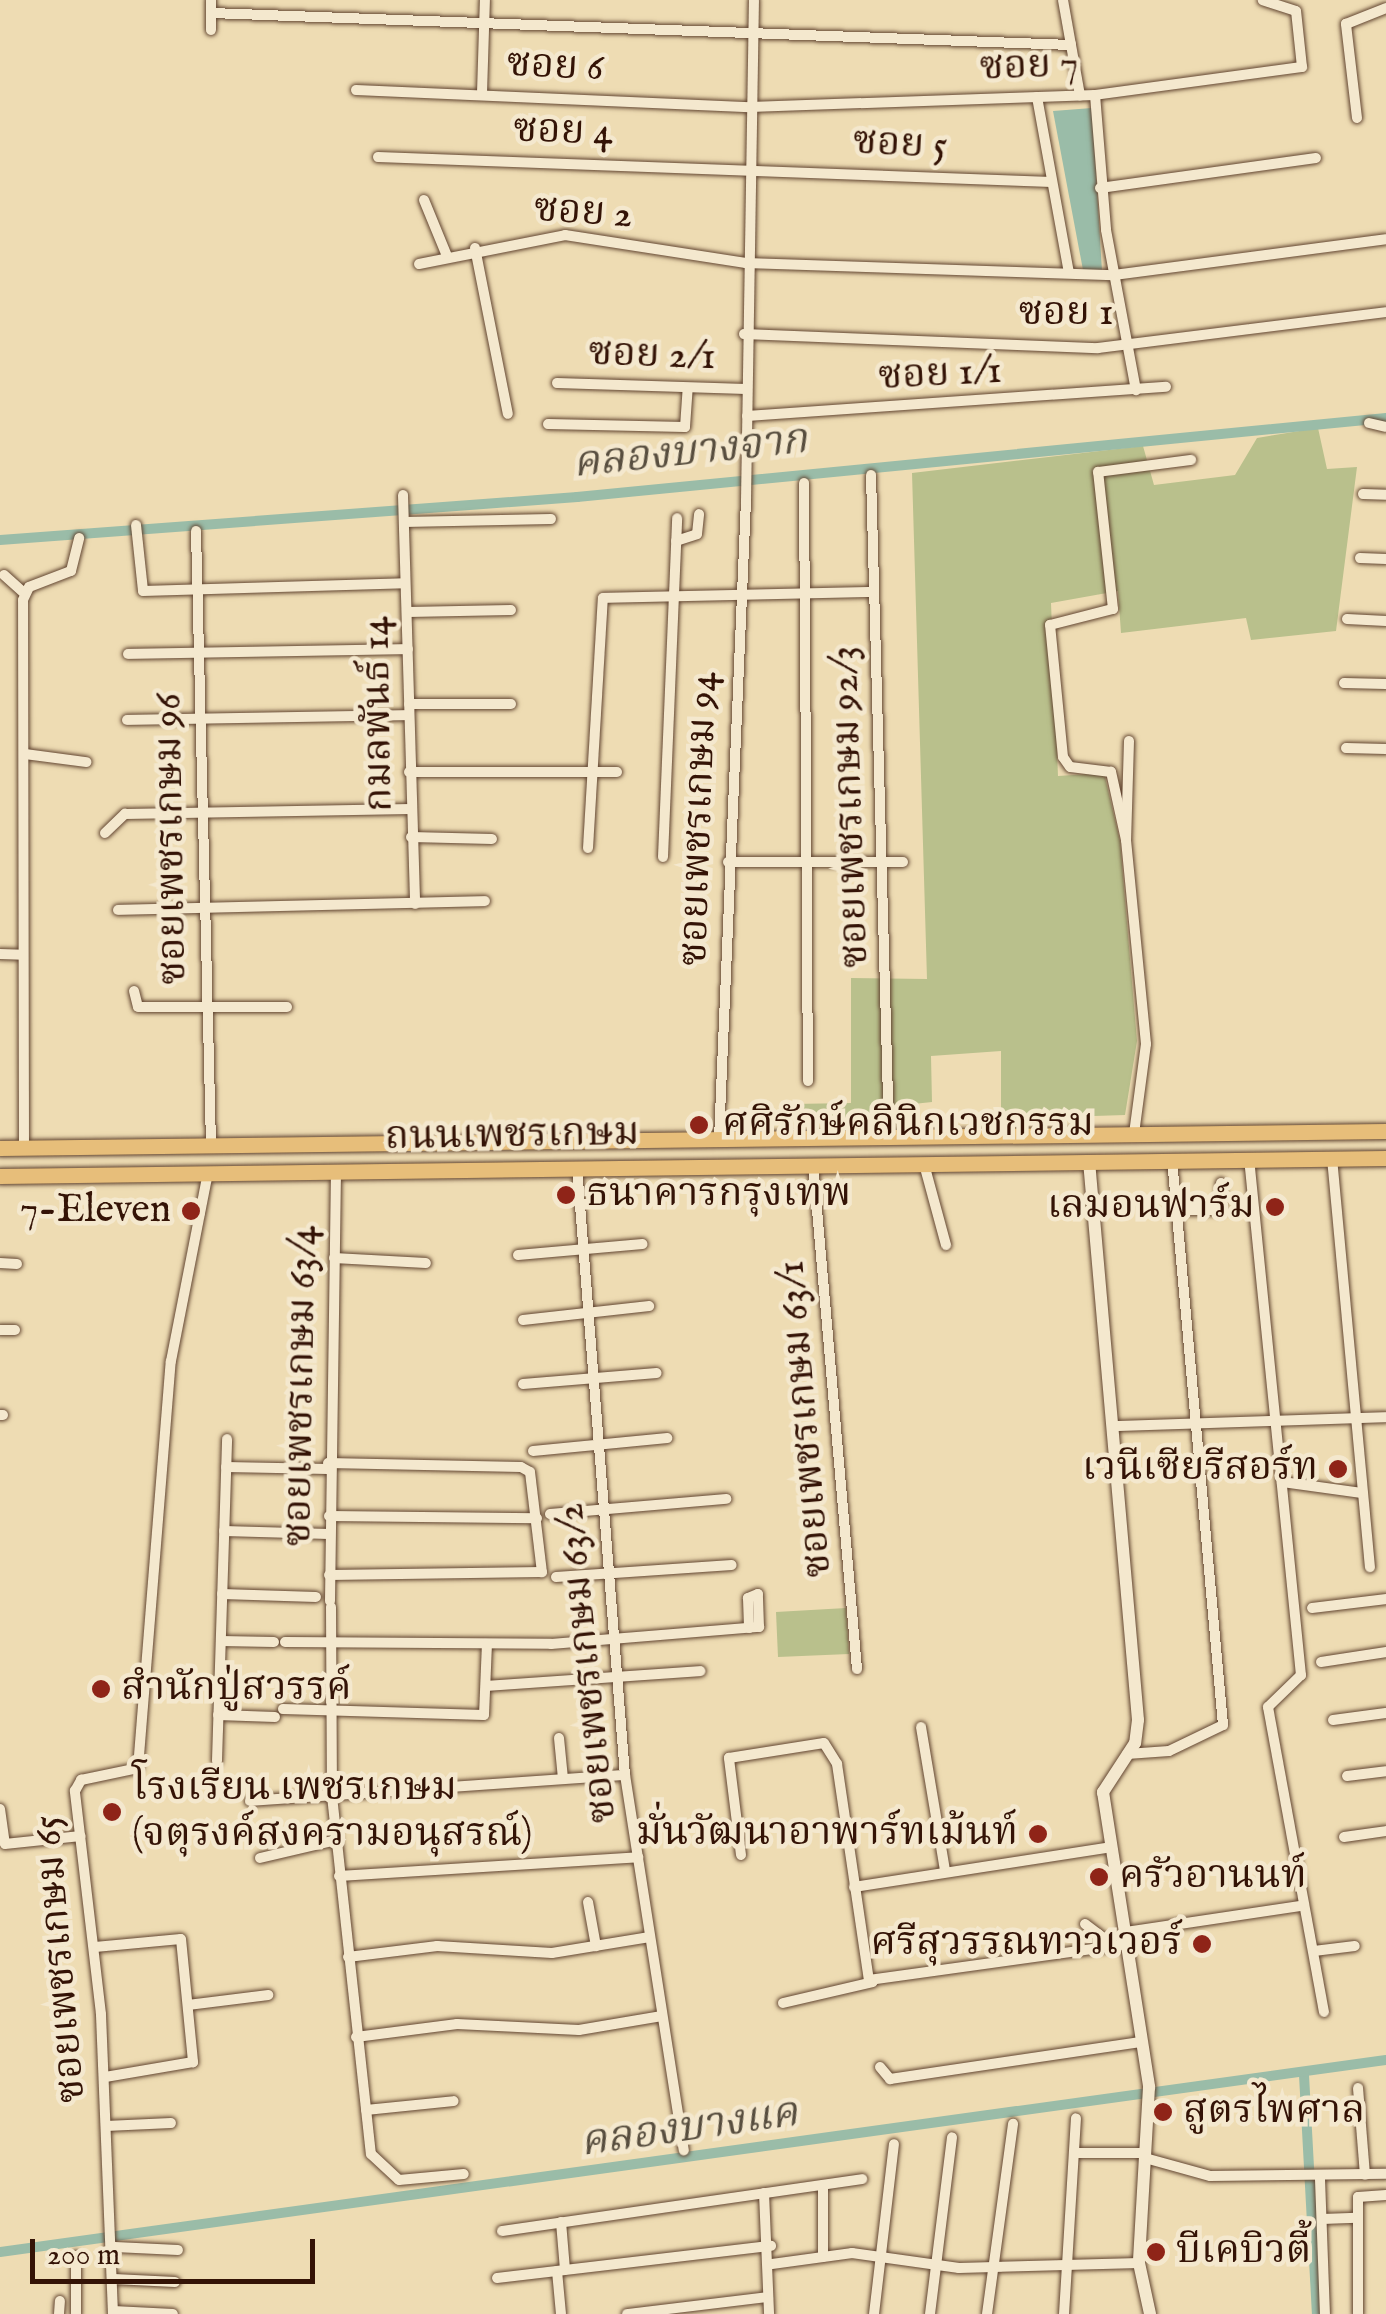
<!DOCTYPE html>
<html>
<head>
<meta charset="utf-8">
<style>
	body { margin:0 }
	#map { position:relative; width:1386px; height:2314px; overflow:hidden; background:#eedcb3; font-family:"IM FELL English","Noto Serif Thai",serif }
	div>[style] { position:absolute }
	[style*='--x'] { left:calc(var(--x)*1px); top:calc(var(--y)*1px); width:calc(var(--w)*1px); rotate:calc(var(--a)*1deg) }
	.green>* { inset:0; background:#b9c08c }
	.water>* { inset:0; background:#9abca8 }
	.canal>* { height:10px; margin:-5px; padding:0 5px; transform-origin:5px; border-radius:5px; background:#9abca8 }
	.roads { filter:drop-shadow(0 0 2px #624531) drop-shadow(0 0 2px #624531) }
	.minor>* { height:10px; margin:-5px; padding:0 5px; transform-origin:5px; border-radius:5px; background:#f4e8ce }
	.tertiary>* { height:12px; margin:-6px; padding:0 6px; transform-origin:6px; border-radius:6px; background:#f4e8ce }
	.primary>* { height:15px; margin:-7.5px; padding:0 7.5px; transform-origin:7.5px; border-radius:7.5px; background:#e7be7a }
	.dots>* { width:28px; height:28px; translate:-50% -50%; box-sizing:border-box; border:5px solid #f4e8ce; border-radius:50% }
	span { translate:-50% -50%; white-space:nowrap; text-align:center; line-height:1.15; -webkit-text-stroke:9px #f4e8ce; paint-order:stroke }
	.street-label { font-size:40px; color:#341306 }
	.poi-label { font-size:40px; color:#341306 }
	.left { translate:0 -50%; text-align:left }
	.right { translate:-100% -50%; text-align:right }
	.water-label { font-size:42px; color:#584e3f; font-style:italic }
	.scale { position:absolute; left:30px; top:2239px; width:285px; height:45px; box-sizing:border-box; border:5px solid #341306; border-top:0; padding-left:12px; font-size:30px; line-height:35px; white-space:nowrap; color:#341306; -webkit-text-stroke:8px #f4e8ce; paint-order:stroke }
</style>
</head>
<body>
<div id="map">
	<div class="green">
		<i style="clip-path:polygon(1318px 428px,1327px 469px,1357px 467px,1336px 631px,1251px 640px,1246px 618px,1121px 633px,1118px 591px,1051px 603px,1058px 776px,1104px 773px,1120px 841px,1137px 1041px,1125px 1115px,1001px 1119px,1001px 1051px,931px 1056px,932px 1102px,895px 1106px,895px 1124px,794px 1124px,793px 1104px,851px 1103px,851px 978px,927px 979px,912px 473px,1143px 446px,1154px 485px,1235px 475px,1257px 438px)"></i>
		<i style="clip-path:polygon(846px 1608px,849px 1654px,778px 1657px,776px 1612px)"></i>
	</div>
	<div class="water">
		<i style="clip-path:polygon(1092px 108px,1102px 271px,1083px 270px,1053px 111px)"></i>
	</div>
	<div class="canal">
		<i style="--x:0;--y:540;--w:579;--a:-4.26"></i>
		<i style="--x:577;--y:497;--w:813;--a:-5.58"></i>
		<i style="--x:1304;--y:2075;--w:239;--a:86.9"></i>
		<i style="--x:0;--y:2252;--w:1399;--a:-7.89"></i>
	</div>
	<div class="roads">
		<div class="minor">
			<i style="--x:1063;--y:0;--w:97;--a:79.9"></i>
			<i style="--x:211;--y:13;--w:861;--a:2.13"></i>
			<i style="--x:211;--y:30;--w:30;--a:-90"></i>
			<i style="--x:356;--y:90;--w:394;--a:2.5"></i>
			<i style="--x:750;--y:107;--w:345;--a:-2"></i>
			<i style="--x:1095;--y:95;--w:209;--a:-7.7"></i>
			<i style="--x:1302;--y:67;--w:56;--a:-96.1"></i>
			<i style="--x:1296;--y:11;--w:35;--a:-162"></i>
			<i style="--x:482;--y:93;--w:93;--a:-88.2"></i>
			<i style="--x:1095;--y:95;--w:135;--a:85.3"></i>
			<i style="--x:1106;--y:230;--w:163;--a:79.4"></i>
			<i style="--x:1037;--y:97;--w:179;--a:79.7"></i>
			<i style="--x:1357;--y:118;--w:95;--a:-96.7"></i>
			<i style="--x:1346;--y:24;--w:43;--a:-21.8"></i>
			<i style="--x:378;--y:157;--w:674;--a:2.12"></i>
			<i style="--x:1100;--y:188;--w:218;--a:-7.9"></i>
			<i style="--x:424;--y:200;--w:61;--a:67.7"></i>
			<i style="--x:475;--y:248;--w:169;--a:78.8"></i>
			<i style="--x:419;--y:264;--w:149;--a:-11.2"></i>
			<i style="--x:565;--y:235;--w:183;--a:8.8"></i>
			<i style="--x:746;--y:263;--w:368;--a:1.9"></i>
			<i style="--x:1114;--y:275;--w:274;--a:-7.5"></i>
			<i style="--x:744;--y:334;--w:354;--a:2.3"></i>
			<i style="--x:1098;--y:348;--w:290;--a:-7.1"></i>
			<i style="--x:557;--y:383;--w:189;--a:1.8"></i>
			<i style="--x:747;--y:416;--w:420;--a:-4"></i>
			<i style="--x:1369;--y:423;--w:17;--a:13"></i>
			<i style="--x:548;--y:424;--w:137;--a:1.3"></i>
			<i style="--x:685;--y:427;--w:39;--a:-86"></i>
			<i style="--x:871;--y:475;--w:663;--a:88.44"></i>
			<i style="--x:804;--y:483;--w:598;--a:89.62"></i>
			<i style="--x:1363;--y:494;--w:23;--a:2"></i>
			<i style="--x:403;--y:495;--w:409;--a:88.3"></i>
			<i style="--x:404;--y:522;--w:147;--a:-1.2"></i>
			<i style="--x:136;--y:525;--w:66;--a:83.9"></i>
			<i style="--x:143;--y:591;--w:262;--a:-1.7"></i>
			<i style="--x:196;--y:531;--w:615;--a:88.6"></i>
			<i style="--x:676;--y:541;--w:22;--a:-18"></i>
			<i style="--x:697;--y:534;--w:20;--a:-84"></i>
			<i style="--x:1360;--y:558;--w:26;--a:2"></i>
			<i style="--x:4;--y:575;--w:27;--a:42"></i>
			<i style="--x:408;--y:612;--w:103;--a:-1.1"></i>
			<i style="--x:1347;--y:619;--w:39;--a:3"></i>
			<i style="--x:128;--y:654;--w:280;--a:-1"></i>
			<i style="--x:1344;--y:683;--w:42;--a:1.4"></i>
			<i style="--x:409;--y:704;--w:102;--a:0"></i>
			<i style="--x:127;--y:720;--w:282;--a:-1"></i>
			<i style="--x:1129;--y:741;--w:99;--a:91.7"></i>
			<i style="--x:1126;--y:840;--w:205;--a:84.4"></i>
			<i style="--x:1146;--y:1044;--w:91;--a:97.6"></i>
			<i style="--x:1346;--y:748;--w:40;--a:1.4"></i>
			<i style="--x:25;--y:754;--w:62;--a:7.5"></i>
			<i style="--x:409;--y:772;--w:208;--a:0"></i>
			<i style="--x:105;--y:833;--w:28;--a:-44"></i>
			<i style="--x:125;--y:814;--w:286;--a:-1"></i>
			<i style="--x:411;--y:837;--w:81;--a:1.4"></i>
			<i style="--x:1126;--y:840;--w:70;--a:-102.4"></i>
			<i style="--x:1111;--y:772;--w:41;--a:-173"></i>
			<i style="--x:1070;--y:767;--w:12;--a:-125"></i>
			<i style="--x:1063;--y:757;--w:133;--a:-95.6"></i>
			<i style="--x:1050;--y:625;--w:65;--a:-14.3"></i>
			<i style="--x:1113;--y:609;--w:138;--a:-96.2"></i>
			<i style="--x:1098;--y:472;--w:94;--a:-7.4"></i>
			<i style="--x:588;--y:848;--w:250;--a:-86.6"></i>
			<i style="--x:603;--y:598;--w:271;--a:-1.3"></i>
			<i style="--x:663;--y:857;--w:339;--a:-87.6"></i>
			<i style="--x:728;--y:862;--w:175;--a:0"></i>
			<i style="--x:118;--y:910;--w:367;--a:-1.4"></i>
			<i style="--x:0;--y:954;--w:23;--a:2"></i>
			<i style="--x:134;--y:991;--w:16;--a:76"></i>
			<i style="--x:138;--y:1007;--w:149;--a:0"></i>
			<i style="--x:719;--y:1139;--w:639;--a:-87.58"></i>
			<i style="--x:746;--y:501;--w:501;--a:-89.09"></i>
			<i style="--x:24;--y:1148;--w:548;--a:-90.1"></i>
			<i style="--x:23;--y:600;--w:14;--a:-65"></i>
			<i style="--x:29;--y:587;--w:45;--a:-20.9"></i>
			<i style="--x:71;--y:571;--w:34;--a:-76"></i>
			<i style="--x:1249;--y:1158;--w:520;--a:84.26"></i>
			<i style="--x:1301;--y:1675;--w:46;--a:135.9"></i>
			<i style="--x:1268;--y:1707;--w:310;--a:79.6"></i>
			<i style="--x:1332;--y:1158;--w:411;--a:84.7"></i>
			<i style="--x:813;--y:1164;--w:507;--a:85.02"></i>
			<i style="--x:924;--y:1164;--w:84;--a:74.8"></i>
			<i style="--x:577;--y:1167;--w:610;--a:85.49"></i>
			<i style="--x:625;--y:1775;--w:380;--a:81.1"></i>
			<i style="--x:1177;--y:1210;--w:44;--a:0"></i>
			<i style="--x:1221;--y:1210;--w:27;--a:-90"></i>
			<i style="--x:518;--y:1255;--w:125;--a:-5"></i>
			<i style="--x:334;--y:1258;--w:92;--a:3.1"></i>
			<i style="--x:0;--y:1263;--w:17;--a:3"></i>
			<i style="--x:523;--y:1320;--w:127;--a:-6.3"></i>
			<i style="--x:0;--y:1330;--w:15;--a:0"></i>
			<i style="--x:523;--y:1384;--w:134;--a:-4.7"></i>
			<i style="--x:0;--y:1415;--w:3;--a:0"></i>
			<i style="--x:1116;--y:1426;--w:270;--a:-1.9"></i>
			<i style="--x:533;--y:1451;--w:135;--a:-5.5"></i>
			<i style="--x:328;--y:1463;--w:193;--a:1.2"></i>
			<i style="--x:521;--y:1467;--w:10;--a:29"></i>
			<i style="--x:530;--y:1472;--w:101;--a:83.2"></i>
			<i style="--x:542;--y:1572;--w:213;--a:179.2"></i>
			<i style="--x:226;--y:1467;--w:102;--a:1.1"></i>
			<i style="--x:1282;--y:1482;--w:81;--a:7.8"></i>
			<i style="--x:550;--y:1514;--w:177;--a:-4.9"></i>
			<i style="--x:329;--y:1516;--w:208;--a:0.6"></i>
			<i style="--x:224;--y:1531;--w:105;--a:1.6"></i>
			<i style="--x:556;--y:1577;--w:176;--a:-3.9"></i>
			<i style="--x:222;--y:1594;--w:94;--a:1.8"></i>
			<i style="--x:330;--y:1601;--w:429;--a:-89.2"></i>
			<i style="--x:331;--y:1607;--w:189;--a:89.7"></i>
			<i style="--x:332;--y:1796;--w:360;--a:83.8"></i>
			<i style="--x:371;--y:2154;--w:38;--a:43"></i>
			<i style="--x:399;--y:2180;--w:65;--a:-5.3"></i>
			<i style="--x:1312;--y:1608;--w:75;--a:-6.9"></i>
			<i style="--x:221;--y:1641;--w:53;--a:1.1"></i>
			<i style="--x:285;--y:1642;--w:266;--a:0.4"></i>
			<i style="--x:551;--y:1644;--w:209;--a:-4.7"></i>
			<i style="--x:759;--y:1627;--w:33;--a:-92"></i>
			<i style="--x:758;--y:1594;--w:11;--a:158"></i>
			<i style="--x:748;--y:1598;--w:30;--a:88"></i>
			<i style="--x:1321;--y:1662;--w:66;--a:-8.7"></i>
			<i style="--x:487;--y:1686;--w:214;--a:-4"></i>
			<i style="--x:283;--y:1709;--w:201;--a:1.7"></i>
			<i style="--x:484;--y:1715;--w:71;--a:-87.6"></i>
			<i style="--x:218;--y:1715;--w:57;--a:2"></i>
			<i style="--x:1333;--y:1720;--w:53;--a:-7.5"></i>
			<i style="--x:921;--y:1727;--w:146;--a:80.5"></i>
			<i style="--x:559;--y:1738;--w:41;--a:84.4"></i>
			<i style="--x:1127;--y:1754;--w:42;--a:-4.1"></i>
			<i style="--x:1169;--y:1751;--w:60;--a:-25.7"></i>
			<i style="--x:1223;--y:1725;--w:568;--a:-95.15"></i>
			<i style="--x:217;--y:1761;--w:322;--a:-88.2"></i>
			<i style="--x:1347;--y:1776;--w:39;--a:-7"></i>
			<i style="--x:250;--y:1801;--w:376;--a:-4"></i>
			<i style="--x:0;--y:1809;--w:35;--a:82"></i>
			<i style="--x:5;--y:1844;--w:76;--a:-6"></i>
			<i style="--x:1344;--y:1837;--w:42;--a:-8.1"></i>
			<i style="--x:741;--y:1855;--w:98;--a:-97.1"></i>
			<i style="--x:729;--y:1758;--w:96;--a:-9"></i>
			<i style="--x:824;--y:1743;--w:25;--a:58"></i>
			<i style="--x:837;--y:1764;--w:218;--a:81.6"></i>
			<i style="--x:869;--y:1980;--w:261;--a:-7.9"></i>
			<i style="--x:260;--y:1858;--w:78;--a:-13.3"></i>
			<i style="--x:339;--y:1876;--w:300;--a:-3.6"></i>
			<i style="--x:854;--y:1887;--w:261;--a:-8.8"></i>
			<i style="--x:588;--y:1902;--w:45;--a:79.7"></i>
			<i style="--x:1085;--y:1924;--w:36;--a:37"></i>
			<i style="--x:1126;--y:1932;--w:176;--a:-8.5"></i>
			<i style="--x:95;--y:1947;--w:86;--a:-5.3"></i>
			<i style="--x:181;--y:1939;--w:124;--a:84.4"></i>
			<i style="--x:193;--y:2062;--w:89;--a:170.3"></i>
			<i style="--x:1314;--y:1951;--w:41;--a:-7"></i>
			<i style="--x:348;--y:1957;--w:90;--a:-7"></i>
			<i style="--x:437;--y:1946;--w:115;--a:3.5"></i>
			<i style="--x:552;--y:1953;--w:99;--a:-9.3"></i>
			<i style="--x:783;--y:2003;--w:92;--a:-13.1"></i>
			<i style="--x:188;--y:2005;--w:81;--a:-7.1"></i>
			<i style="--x:356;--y:2037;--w:102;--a:-7.3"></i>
			<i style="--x:457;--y:2024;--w:122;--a:2.8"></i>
			<i style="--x:579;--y:2030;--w:84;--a:-9.6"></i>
			<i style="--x:880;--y:2067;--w:16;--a:50"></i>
			<i style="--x:890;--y:2079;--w:255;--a:-8.4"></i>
			<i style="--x:1358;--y:2088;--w:87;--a:85.4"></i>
			<i style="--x:366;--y:2110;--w:88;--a:-5.8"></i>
			<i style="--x:106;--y:2126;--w:65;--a:-2.6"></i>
			<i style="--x:1074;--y:2153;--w:71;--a:0"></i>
			<i style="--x:1145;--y:2158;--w:67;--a:15.5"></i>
			<i style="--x:1210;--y:2176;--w:176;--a:-0.7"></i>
			<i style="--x:1320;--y:2179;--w:135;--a:87.9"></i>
			<i style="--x:823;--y:2185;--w:72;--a:90"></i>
			<i style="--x:764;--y:2193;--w:121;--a:87.6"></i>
			<i style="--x:1322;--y:2219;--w:35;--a:-2"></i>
			<i style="--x:561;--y:2222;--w:48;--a:85.2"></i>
			<i style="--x:502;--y:2231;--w:364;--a:-8.2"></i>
			<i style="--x:115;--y:2247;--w:63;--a:2.7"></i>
			<i style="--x:76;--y:2256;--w:58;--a:90"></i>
			<i style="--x:772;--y:2264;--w:81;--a:-7.8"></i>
			<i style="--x:852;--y:2253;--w:108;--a:8"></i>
			<i style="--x:959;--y:2268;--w:180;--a:-1.6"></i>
			<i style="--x:557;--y:2271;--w:43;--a:84.7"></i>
			<i style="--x:497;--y:2278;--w:276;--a:-6.7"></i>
			<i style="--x:114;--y:2279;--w:61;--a:2.8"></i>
			<i style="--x:113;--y:2311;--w:60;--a:2.9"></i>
			<i style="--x:59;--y:2314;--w:13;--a:-86"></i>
			<i style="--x:113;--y:2314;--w:300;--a:-92.3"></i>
			<i style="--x:101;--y:2014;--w:225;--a:-96.7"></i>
			<i style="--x:75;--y:1791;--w:13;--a:-61"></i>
			<i style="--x:81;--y:1780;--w:58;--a:-11.9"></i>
			<i style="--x:138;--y:1768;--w:408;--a:-85.4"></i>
			<i style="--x:171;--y:1361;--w:192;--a:-78.9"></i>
			<i style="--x:627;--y:2314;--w:142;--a:-6.9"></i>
			<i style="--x:874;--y:2314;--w:171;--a:-83.3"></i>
			<i style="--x:930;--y:2314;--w:178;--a:-82.9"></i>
			<i style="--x:987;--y:2314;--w:192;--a:-82.2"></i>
			<i style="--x:1064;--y:2314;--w:196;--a:-86.5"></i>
			<i style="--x:1358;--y:2314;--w:117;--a:-90"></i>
			<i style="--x:1358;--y:2197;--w:28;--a:-4"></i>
		</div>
		<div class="tertiary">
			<i style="--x:1089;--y:1161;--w:561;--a:84.99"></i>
			<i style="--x:1138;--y:1720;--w:23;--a:97"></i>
			<i style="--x:1135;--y:1743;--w:59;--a:123.1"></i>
			<i style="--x:1103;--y:1792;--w:299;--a:81.1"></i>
			<i style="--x:1149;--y:2087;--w:176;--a:93.3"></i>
			<i style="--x:1139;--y:2263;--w:52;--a:77.8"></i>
		</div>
		<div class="primary">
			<i style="--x:0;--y:1148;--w:1386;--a:-0.7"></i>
			<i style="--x:0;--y:1176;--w:1386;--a:-0.74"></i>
		</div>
	</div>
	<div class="dots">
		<i style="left:699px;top:1125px;background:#8f2418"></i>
		<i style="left:566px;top:1195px;background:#8f2418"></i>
		<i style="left:1275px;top:1207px;background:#8f2418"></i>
		<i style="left:191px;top:1211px;background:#8f2418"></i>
		<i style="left:1338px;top:1469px;background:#8f2418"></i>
		<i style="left:101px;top:1689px;background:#8f2418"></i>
		<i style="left:112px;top:1812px;background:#8f2418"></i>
		<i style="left:1038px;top:1834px;background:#8f2418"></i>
		<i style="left:1099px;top:1877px;background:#8f2418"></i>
		<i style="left:1202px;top:1944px;background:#8f2418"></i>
		<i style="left:1163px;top:2112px;background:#8f2418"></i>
		<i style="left:1156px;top:2252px;background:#8f2418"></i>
	</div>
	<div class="street-label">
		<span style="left:555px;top:67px;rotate:3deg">ซอย 6</span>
		<span style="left:1029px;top:67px;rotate:-2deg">ซอย 7</span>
		<span style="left:563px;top:132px;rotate:2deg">ซอย 4</span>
		<span style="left:900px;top:145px;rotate:3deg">ซอย 5</span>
		<span style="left:583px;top:213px;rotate:4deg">ซอย 2</span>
		<span style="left:1066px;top:314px">ซอย 1</span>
		<span style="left:652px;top:356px;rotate:2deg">ซอย 2/1</span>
		<span style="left:940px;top:375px;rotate:-3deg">ซอย 1/1</span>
		<span style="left:379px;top:714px;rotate:-91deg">กมลพันธ์ 14</span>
		<span style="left:851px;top:807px;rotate:-92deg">ซอยเพชรเกษม 92/3</span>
		<span style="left:700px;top:819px;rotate:-88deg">ซอยเพชรเกษม 94</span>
		<span style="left:172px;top:839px;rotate:-91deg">ซอยเพชรเกษม 96</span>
		<span style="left:512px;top:1136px;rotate:-1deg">ถนนเพชรเกษม</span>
		<span style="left:302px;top:1386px;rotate:-89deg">ซอยเพชรเกษม 63/4</span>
		<span style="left:806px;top:1419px;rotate:-95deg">ซอยเพชรเกษม 63/1</span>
		<span style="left:588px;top:1663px;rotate:-96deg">ซอยเพชรเกษม 63/2</span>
		<span style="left:61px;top:1959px;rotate:-95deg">ซอยเพชรเกษม 65</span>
	</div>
	<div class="poi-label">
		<span class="left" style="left:722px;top:1125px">ศศิรักษ์คลินิกเวชกรรม</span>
		<span class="left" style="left:586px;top:1195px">ธนาคารกรุงเทพ</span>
		<span class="right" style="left:1255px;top:1207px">เลมอนฟาร์ม</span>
		<span class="right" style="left:171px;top:1211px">7-Eleven</span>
		<span class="right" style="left:1318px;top:1469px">เวนีเซียรีสอร์ท</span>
		<span class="left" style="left:121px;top:1689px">สำนักปู่สวรรค์</span>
		<span class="left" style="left:132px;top:1812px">โรงเรียน เพชรเกษม<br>(จตุรงค์สงครามอนุสรณ์)</span>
		<span class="right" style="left:1018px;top:1834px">มั่นวัฒนาอาพาร์ทเม้นท์</span>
		<span class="left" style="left:1119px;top:1877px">ครัวอานนท์</span>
		<span class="right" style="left:1182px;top:1944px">ศรีสุวรรณทาวเวอร์</span>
		<span class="left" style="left:1183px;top:2112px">สูตรไพศาล</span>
		<span class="left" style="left:1176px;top:2252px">บีเคบิวตี้</span>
	</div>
	<div class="water-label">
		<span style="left:690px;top:453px;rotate:-6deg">คลองบางจาก</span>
		<span style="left:689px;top:2129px;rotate:-8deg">คลองบางแค</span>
	</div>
	<div class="scale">200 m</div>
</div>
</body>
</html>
